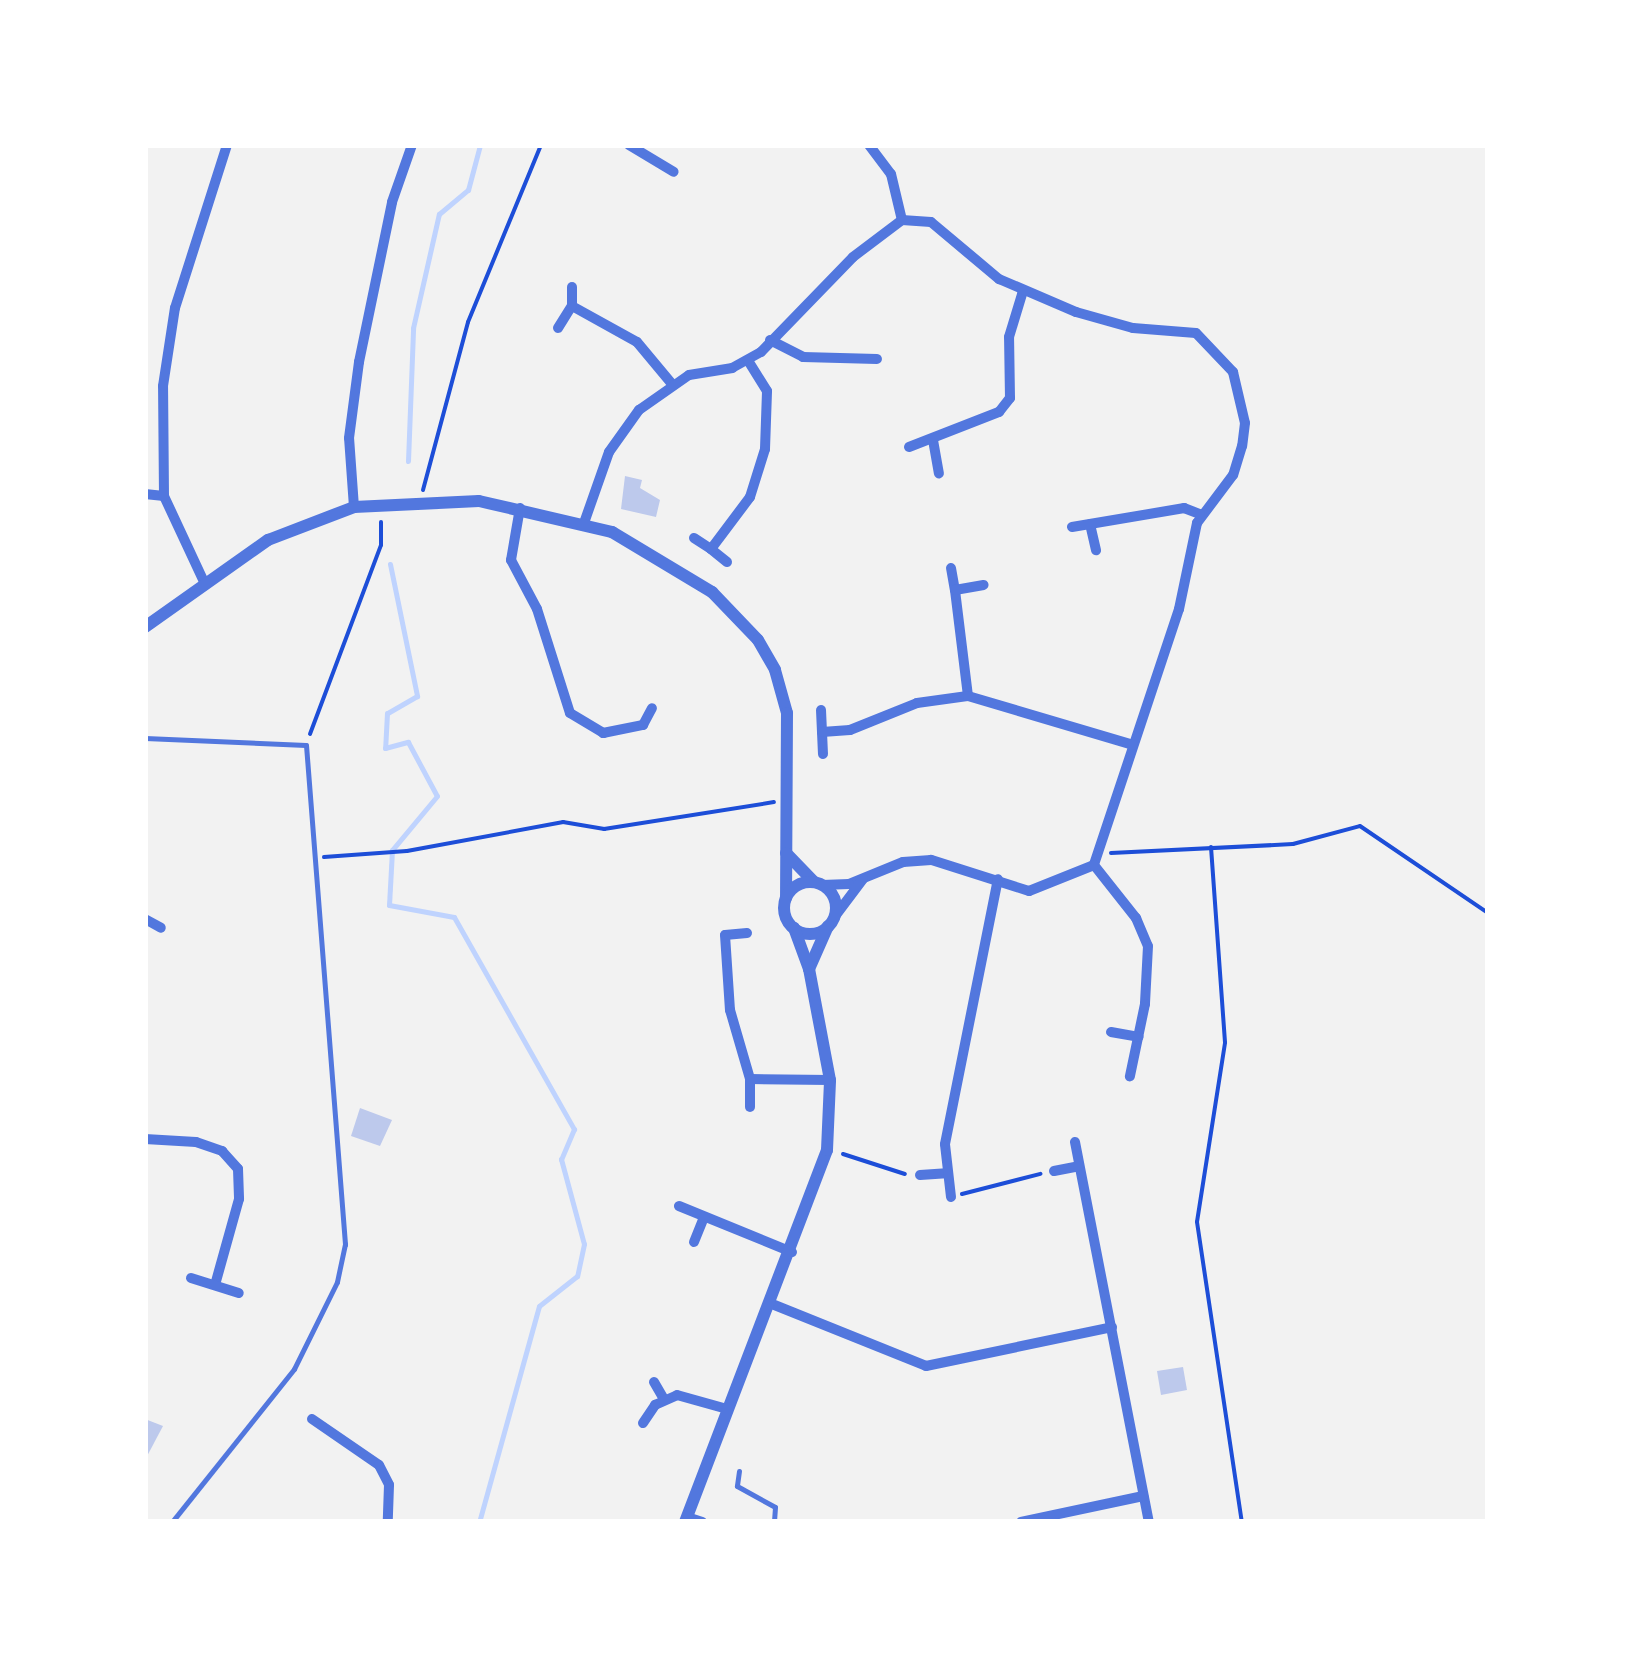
<!DOCTYPE html>
<html>
<head>
<meta charset="utf-8">
<style>
	body { margin:0 }
	#map { position:relative; width:1633px; height:1667px; overflow:hidden; background:#f2f2f2; font-family:"Times New Roman",serif }
	div>[style] { position:absolute }
	[style*='--x'] { left:calc(var(--x)*1px); top:calc(var(--y)*1px); width:calc(var(--w)*1px); rotate:calc(var(--a)*1deg) }
	.stream>* { height:5px; margin:-2.5px; padding:0 2.5px; transform-origin:2.5px; border-radius:2.5px; background:#bfd3fe }
	.building>* { inset:0; background:#bdc9ec }
	.path>* { height:4px; margin:-2px; padding:0 2px; transform-origin:2px; border-radius:2px; background:#1d4ed8 }
	.service>* { height:5px; margin:-2.5px; padding:0 2.5px; transform-origin:2.5px; border-radius:2.5px; background:#5277de }
	.minor>* { height:10px; margin:-5px; padding:0 5px; transform-origin:5px; border-radius:5px; background:#5277de }
	.tertiary>* { height:12px; margin:-6px; padding:0 6px; transform-origin:6px; border-radius:6px; background:#5277de }
	.tertiary>.ring { margin:-6px; padding:0; box-sizing:content-box; background:none; border:12px solid #5277de; border-radius:50% }
	span { translate:-50% -50%; white-space:nowrap; text-align:center; line-height:1.15; -webkit-text-stroke:10px #fff; paint-order:stroke }
	.frame { position:absolute; inset:0; border:148px solid #fff; pointer-events:none }
</style>
</head>
<body>
<div id="map">
	<div class="stream">
		<i style="--x:408;--y:461;--w:133;--a:-87.8"></i>
		<i style="--x:413;--y:328;--w:117;--a:-77.2"></i>
		<i style="--x:439;--y:214;--w:38;--a:-40"></i>
		<i style="--x:468;--y:190;--w:47;--a:-75.1"></i>
		<i style="--x:390;--y:564;--w:135;--a:78.4"></i>
		<i style="--x:417;--y:696;--w:34;--a:150"></i>
		<i style="--x:387;--y:713;--w:35;--a:93"></i>
		<i style="--x:385;--y:748;--w:24;--a:-15"></i>
		<i style="--x:408;--y:742;--w:61;--a:61.8"></i>
		<i style="--x:437;--y:796;--w:70;--a:129.8"></i>
		<i style="--x:392;--y:850;--w:55;--a:93.1"></i>
		<i style="--x:389;--y:905;--w:66;--a:10.5"></i>
		<i style="--x:454;--y:917;--w:244;--a:60.5"></i>
		<i style="--x:574;--y:1129;--w:33;--a:113"></i>
		<i style="--x:561;--y:1159;--w:88;--a:74.9"></i>
		<i style="--x:584;--y:1244;--w:33;--a:102"></i>
		<i style="--x:577;--y:1276;--w:48;--a:141.7"></i>
		<i style="--x:539;--y:1306;--w:224;--a:105.5"></i>
	</div>
	<div class="building">
		<i style="clip-path:polygon(625px 476px,642px 480px,640px 488px,660px 500px,656px 517px,621px 509px)"></i>
		<i style="clip-path:polygon(360px 1108px,392px 1120px,380px 1146px,351px 1136px)"></i>
		<i style="clip-path:polygon(1183px 1367px,1187px 1390px,1161px 1395px,1157px 1371px)"></i>
		<i style="clip-path:polygon(145px 1419px,163px 1426px,145px 1460px)"></i>
	</div>
	<div class="path">
		<i style="--x:423;--y:490;--w:174;--a:-75"></i>
		<i style="--x:468;--y:322;--w:191;--a:-67.6"></i>
		<i style="--x:310;--y:734;--w:202;--a:-69.4"></i>
		<i style="--x:381;--y:545;--w:23;--a:-90"></i>
		<i style="--x:1211;--y:847;--w:196;--a:85.9"></i>
		<i style="--x:1225;--y:1043;--w:181;--a:98.9"></i>
		<i style="--x:1197;--y:1222;--w:303;--a:81.5"></i>
		<i style="--x:1111;--y:853;--w:182;--a:-2.8"></i>
		<i style="--x:1293;--y:844;--w:69;--a:-15"></i>
		<i style="--x:1360;--y:826;--w:155;--a:34.2"></i>
		<i style="--x:324;--y:857;--w:83;--a:-4.1"></i>
		<i style="--x:407;--y:851;--w:159;--a:-10.5"></i>
		<i style="--x:563;--y:822;--w:42;--a:9.7"></i>
		<i style="--x:604;--y:829;--w:172;--a:-9"></i>
		<i style="--x:843;--y:1154;--w:65;--a:17.9"></i>
		<i style="--x:962;--y:1194;--w:81;--a:-14.4"></i>
	</div>
	<div class="service">
		<i style="--x:145;--y:738;--w:161;--a:2.5"></i>
		<i style="--x:306;--y:745;--w:501;--a:85.53"></i>
		<i style="--x:345;--y:1244;--w:39;--a:102"></i>
		<i style="--x:337;--y:1282;--w:97;--a:116.3"></i>
		<i style="--x:294;--y:1369;--w:196;--a:128.6"></i>
		<i style="--x:739;--y:1471;--w:15;--a:98"></i>
		<i style="--x:737;--y:1486;--w:43;--a:28.9"></i>
		<i style="--x:775;--y:1507;--w:15;--a:94"></i>
	</div>
	<div class="minor">
		<i style="--x:629;--y:145;--w:52;--a:31"></i>
		<i style="--x:869;--y:145;--w:36;--a:53"></i>
		<i style="--x:891;--y:174;--w:47;--a:76.6"></i>
		<i style="--x:572;--y:306;--w:74;--a:29"></i>
		<i style="--x:637;--y:342;--w:55;--a:50.2"></i>
		<i style="--x:558;--y:328;--w:26;--a:-58"></i>
		<i style="--x:572;--y:306;--w:19;--a:-90"></i>
		<i style="--x:770;--y:340;--w:37;--a:27"></i>
		<i style="--x:803;--y:357;--w:74;--a:1.5"></i>
		<i style="--x:933;--y:440;--w:34;--a:80"></i>
		<i style="--x:909;--y:447;--w:97;--a:-21.3"></i>
		<i style="--x:999;--y:412;--w:18;--a:-52"></i>
		<i style="--x:1010;--y:398;--w:61;--a:-90.9"></i>
		<i style="--x:1009;--y:337;--w:48;--a:-73.1"></i>
		<i style="--x:145;--y:494;--w:19;--a:6"></i>
		<i style="--x:354;--y:507;--w:69;--a:-94.1"></i>
		<i style="--x:349;--y:438;--w:77;--a:-82.5"></i>
		<i style="--x:359;--y:362;--w:163;--a:-78.3"></i>
		<i style="--x:392;--y:202;--w:60;--a:-70.7"></i>
		<i style="--x:520;--y:508;--w:53;--a:99.8"></i>
		<i style="--x:511;--y:560;--w:55;--a:62"></i>
		<i style="--x:537;--y:609;--w:109;--a:72.4"></i>
		<i style="--x:570;--y:713;--w:39;--a:31"></i>
		<i style="--x:603;--y:733;--w:41;--a:-11.3"></i>
		<i style="--x:643;--y:725;--w:19;--a:-62"></i>
		<i style="--x:584;--y:523;--w:75;--a:-70.6"></i>
		<i style="--x:609;--y:452;--w:52;--a:-54.5"></i>
		<i style="--x:639;--y:410;--w:61;--a:-35"></i>
		<i style="--x:689;--y:375;--w:44;--a:-9.2"></i>
		<i style="--x:732;--y:368;--w:33;--a:-29"></i>
		<i style="--x:761;--y:352;--w:132;--a:-45.9"></i>
		<i style="--x:853;--y:257;--w:61;--a:-37.1"></i>
		<i style="--x:902;--y:220;--w:29;--a:4"></i>
		<i style="--x:931;--y:222;--w:89;--a:40"></i>
		<i style="--x:999;--y:279;--w:84;--a:23.2"></i>
		<i style="--x:1076;--y:312;--w:59;--a:15.7"></i>
		<i style="--x:1133;--y:328;--w:63;--a:4.5"></i>
		<i style="--x:1196;--y:333;--w:54;--a:46.5"></i>
		<i style="--x:1233;--y:372;--w:52;--a:76.8"></i>
		<i style="--x:1245;--y:423;--w:23;--a:97"></i>
		<i style="--x:1242;--y:446;--w:30;--a:107"></i>
		<i style="--x:1233;--y:475;--w:60;--a:126.9"></i>
		<i style="--x:1197;--y:523;--w:88;--a:101.8"></i>
		<i style="--x:1179;--y:609;--w:270;--a:108.4"></i>
		<i style="--x:1094;--y:865;--w:70;--a:158.2"></i>
		<i style="--x:1029;--y:891;--w:103;--a:-162.4"></i>
		<i style="--x:931;--y:860;--w:28;--a:176"></i>
		<i style="--x:903;--y:862;--w:58;--a:157.8"></i>
		<i style="--x:849;--y:884;--w:27;--a:178"></i>
		<i style="--x:1090;--y:524;--w:27;--a:77"></i>
		<i style="--x:1072;--y:527;--w:114;--a:-9.6"></i>
		<i style="--x:1184;--y:508;--w:17;--a:21"></i>
		<i style="--x:694;--y:538;--w:20;--a:33"></i>
		<i style="--x:727;--y:562;--w:21;--a:-141"></i>
		<i style="--x:711;--y:549;--w:65;--a:-53.1"></i>
		<i style="--x:750;--y:497;--w:50;--a:-72.6"></i>
		<i style="--x:765;--y:449;--w:58;--a:-88"></i>
		<i style="--x:767;--y:391;--w:36;--a:-122"></i>
		<i style="--x:951;--y:568;--w:22;--a:80"></i>
		<i style="--x:205;--y:584;--w:97;--a:-115"></i>
		<i style="--x:164;--y:496;--w:110;--a:-90.5"></i>
		<i style="--x:163;--y:386;--w:79;--a:-81.3"></i>
		<i style="--x:175;--y:308;--w:171;--a:-72.3"></i>
		<i style="--x:968;--y:696;--w:107;--a:-97"></i>
		<i style="--x:955;--y:590;--w:29;--a:-10"></i>
		<i style="--x:821;--y:710;--w:44;--a:87.4"></i>
		<i style="--x:822;--y:732;--w:28;--a:-4"></i>
		<i style="--x:850;--y:730;--w:72;--a:-21.9"></i>
		<i style="--x:917;--y:703;--w:51;--a:-7.8"></i>
		<i style="--x:968;--y:696;--w:172;--a:16.5"></i>
		<i style="--x:1094;--y:865;--w:68;--a:51.6"></i>
		<i style="--x:1136;--y:918;--w:30;--a:67"></i>
		<i style="--x:1148;--y:946;--w:58;--a:93"></i>
		<i style="--x:1145;--y:1004;--w:74;--a:101.8"></i>
		<i style="--x:145;--y:919;--w:18;--a:29"></i>
		<i style="--x:833;--y:919;--w:50;--a:-53.1"></i>
		<i style="--x:747;--y:933;--w:22;--a:175"></i>
		<i style="--x:725;--y:935;--w:75;--a:86.2"></i>
		<i style="--x:730;--y:1010;--w:72;--a:73.8"></i>
		<i style="--x:750;--y:1079;--w:80;--a:0.7"></i>
		<i style="--x:1111;--y:1032;--w:28;--a:10"></i>
		<i style="--x:750;--y:1079;--w:28;--a:90"></i>
		<i style="--x:145;--y:1139;--w:51;--a:3.4"></i>
		<i style="--x:196;--y:1142;--w:28;--a:19"></i>
		<i style="--x:222;--y:1151;--w:24;--a:48"></i>
		<i style="--x:238;--y:1169;--w:30;--a:88"></i>
		<i style="--x:239;--y:1199;--w:89;--a:105.6"></i>
		<i style="--x:1075;--y:1142;--w:387;--a:79"></i>
		<i style="--x:1054;--y:1171;--w:25;--a:-11"></i>
		<i style="--x:920;--y:1175;--w:26;--a:-4"></i>
		<i style="--x:951;--y:1197;--w:53;--a:-96.5"></i>
		<i style="--x:945;--y:1144;--w:270;--a:-78.7"></i>
		<i style="--x:679;--y:1206;--w:122;--a:22.2"></i>
		<i style="--x:694;--y:1242;--w:27;--a:-68"></i>
		<i style="--x:191;--y:1278;--w:50;--a:17.4"></i>
		<i style="--x:772;--y:1304;--w:166;--a:21.9"></i>
		<i style="--x:926;--y:1366;--w:190;--a:-11.8"></i>
		<i style="--x:654;--y:1382;--w:20;--a:60"></i>
		<i style="--x:312;--y:1419;--w:81;--a:34.5"></i>
		<i style="--x:379;--y:1465;--w:22;--a:63"></i>
		<i style="--x:389;--y:1485;--w:37;--a:92"></i>
		<i style="--x:643;--y:1423;--w:22;--a:-56"></i>
		<i style="--x:655;--y:1405;--w:24;--a:-24"></i>
		<i style="--x:677;--y:1395;--w:52;--a:15.6"></i>
		<i style="--x:687;--y:1517;--w:16;--a:18"></i>
		<i style="--x:1021;--y:1522;--w:125;--a:-12"></i>
	</div>
	<div class="tertiary">
		<i style="--x:145;--y:627;--w:151;--a:-35.3"></i>
		<i style="--x:268;--y:540;--w:92;--a:-21"></i>
		<i style="--x:354;--y:507;--w:125;--a:-2.7"></i>
		<i style="--x:479;--y:501;--w:137;--a:13.1"></i>
		<i style="--x:612;--y:532;--w:117;--a:31"></i>
		<i style="--x:712;--y:592;--w:66;--a:46.2"></i>
		<i style="--x:758;--y:640;--w:34;--a:60"></i>
		<i style="--x:775;--y:670;--w:45;--a:74.4"></i>
		<i style="--x:787;--y:713;--w:185;--a:90.3"></i>
		<i style="--x:786;--y:853;--w:40;--a:46"></i>
		<i class="ring" style="left:784px;top:882px;width:40px;height:40px"></i>
		<i style="--x:809;--y:969;--w:47;--a:-66.2"></i>
		<i style="--x:685;--y:1522;--w:398;--a:-69.1"></i>
		<i style="--x:827;--y:1150;--w:70;--a:-87.5"></i>
		<i style="--x:830;--y:1080;--w:113;--a:-100.7"></i>
		<i style="--x:809;--y:969;--w:44;--a:-110.1"></i>
	</div>
	<div class="frame"></div>
</div>
</body>
</html>
